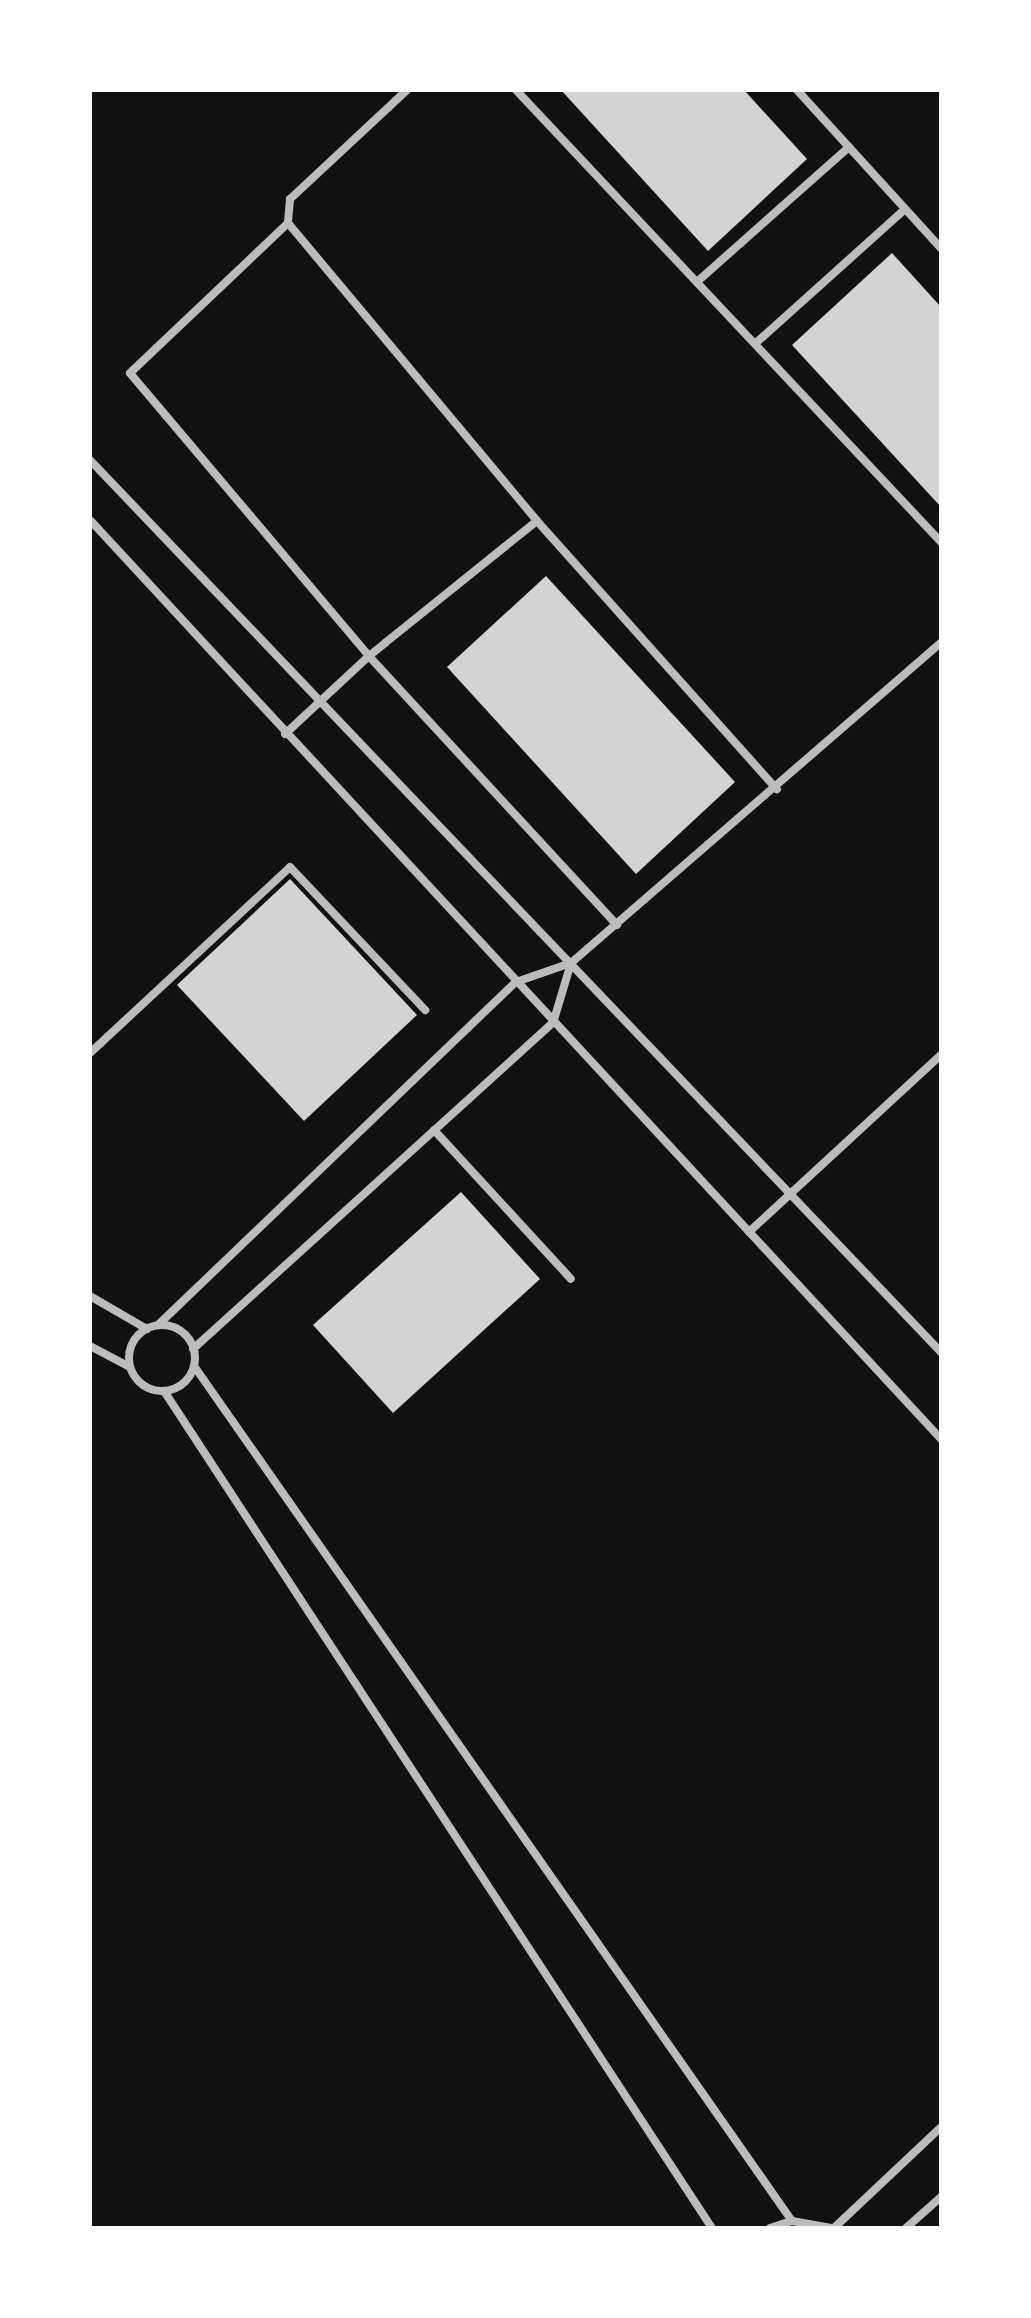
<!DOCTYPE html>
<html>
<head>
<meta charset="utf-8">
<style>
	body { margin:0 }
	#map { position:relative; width:1031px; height:2318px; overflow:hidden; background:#111; font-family:Helvetica,sans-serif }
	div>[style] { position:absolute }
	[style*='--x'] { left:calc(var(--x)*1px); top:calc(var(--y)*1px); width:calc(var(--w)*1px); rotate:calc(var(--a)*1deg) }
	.building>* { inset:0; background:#d3d3d3 }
	.service>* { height:8px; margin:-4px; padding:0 4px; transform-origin:4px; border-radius:4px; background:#bcbcbc }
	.service>.ring { margin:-4px; padding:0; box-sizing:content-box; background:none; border:8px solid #bcbcbc; border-radius:50% }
	span { translate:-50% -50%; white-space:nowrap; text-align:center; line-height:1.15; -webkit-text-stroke:10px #fff; paint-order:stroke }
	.frame { position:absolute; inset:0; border:92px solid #fff; pointer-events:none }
</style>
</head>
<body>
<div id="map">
	<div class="building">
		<i style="clip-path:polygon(561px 90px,744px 90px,807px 159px,708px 251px)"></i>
		<i style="clip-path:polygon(892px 253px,941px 307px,941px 507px,792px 345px)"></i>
		<i style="clip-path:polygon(546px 576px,735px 782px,636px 874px,447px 667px)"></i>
		<i style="clip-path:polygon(290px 879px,417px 1015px,304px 1121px,177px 985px)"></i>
		<i style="clip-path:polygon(461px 1192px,540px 1279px,393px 1413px,313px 1325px)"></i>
	</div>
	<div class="service">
		<i style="--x:407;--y:90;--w:160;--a:137"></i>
		<i style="--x:290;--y:199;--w:24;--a:95"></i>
		<i style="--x:288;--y:223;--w:388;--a:50.1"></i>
		<i style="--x:516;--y:90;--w:620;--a:46.76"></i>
		<i style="--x:797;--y:90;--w:214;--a:47.7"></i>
		<i style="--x:698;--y:281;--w:202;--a:-41.6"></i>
		<i style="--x:757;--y:342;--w:199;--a:-41.9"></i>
		<i style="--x:90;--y:460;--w:1233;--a:46.35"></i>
		<i style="--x:90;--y:520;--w:1253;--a:47.2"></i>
		<i style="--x:285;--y:734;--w:115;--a:-42.9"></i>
		<i style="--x:369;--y:656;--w:370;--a:-130.2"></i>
		<i style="--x:130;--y:373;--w:218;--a:-43.5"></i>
		<i style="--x:617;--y:925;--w:366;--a:-132.7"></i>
		<i style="--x:369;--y:656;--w:21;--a:-39"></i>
		<i style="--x:385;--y:643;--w:195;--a:-38.8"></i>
		<i style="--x:537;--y:521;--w:360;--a:48.2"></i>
		<i style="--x:90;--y:1053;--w:273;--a:-42.9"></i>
		<i style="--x:290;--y:867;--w:197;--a:46.6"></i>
		<i style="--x:434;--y:1130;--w:202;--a:47.4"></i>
		<i style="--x:749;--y:1232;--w:261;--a:-42.7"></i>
		<i style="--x:90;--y:1296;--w:66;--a:30.1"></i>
		<i style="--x:158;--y:1325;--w:496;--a:-43.8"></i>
		<i style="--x:516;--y:982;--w:58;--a:-19.1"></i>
		<i style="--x:571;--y:963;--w:490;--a:-40.9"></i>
		<i class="ring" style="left:129px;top:1325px;width:58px;height:58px"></i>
		<i style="--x:90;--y:1346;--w:45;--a:27.7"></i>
		<i style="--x:193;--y:1349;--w:486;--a:-42.2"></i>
		<i style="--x:553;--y:1023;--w:63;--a:-73.3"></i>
		<i style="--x:194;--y:1366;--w:1043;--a:55.03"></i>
		<i style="--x:164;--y:1391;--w:1000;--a:56.79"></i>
		<i style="--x:770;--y:2228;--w:23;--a:-18"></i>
		<i style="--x:792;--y:2221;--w:40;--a:10"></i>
		<i style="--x:834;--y:2228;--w:147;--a:-43.3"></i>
		<i style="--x:906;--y:2228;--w:47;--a:-41.5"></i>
	</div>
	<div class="frame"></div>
</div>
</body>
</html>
